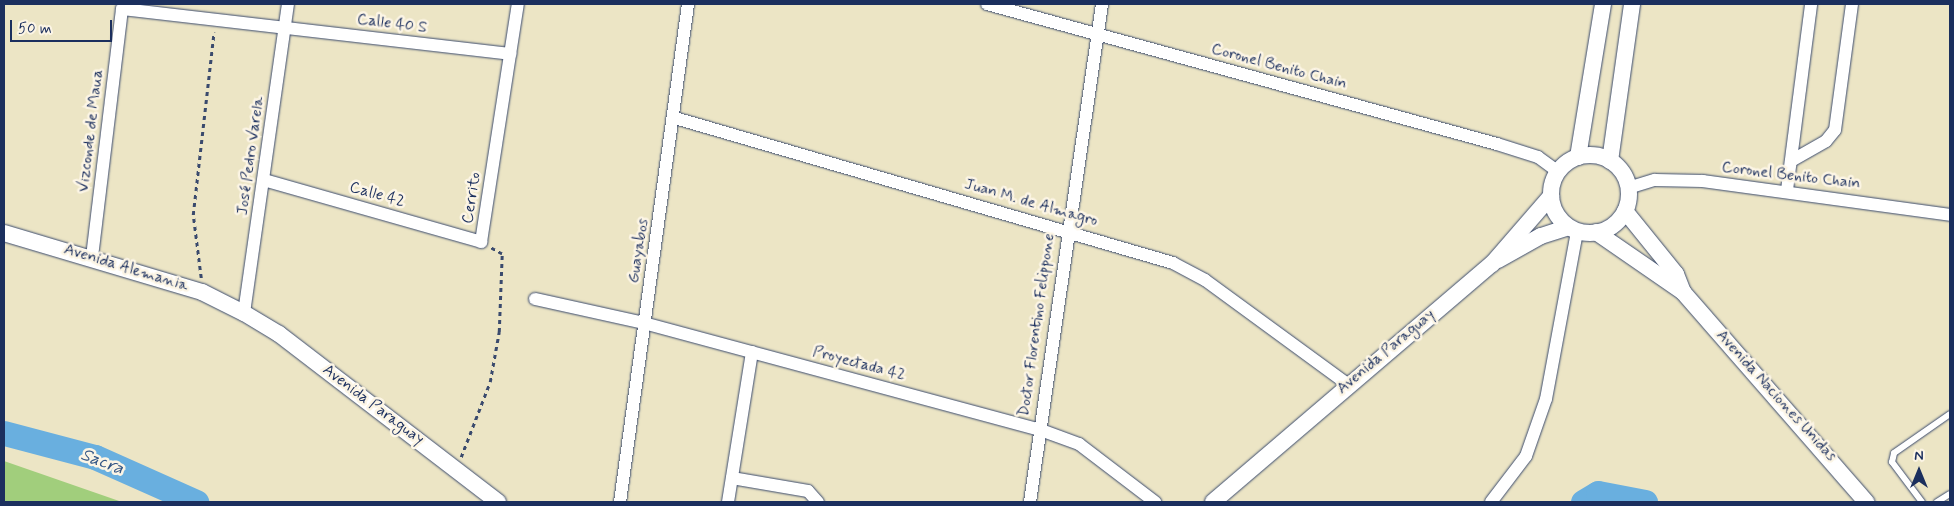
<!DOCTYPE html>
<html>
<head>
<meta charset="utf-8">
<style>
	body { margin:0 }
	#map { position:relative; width:1954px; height:506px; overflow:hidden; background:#ece5c5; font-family:Mynerve,sans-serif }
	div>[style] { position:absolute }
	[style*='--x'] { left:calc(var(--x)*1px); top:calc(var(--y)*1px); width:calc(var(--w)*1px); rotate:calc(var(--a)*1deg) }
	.green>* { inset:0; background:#a1ce7c }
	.river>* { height:25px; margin:-12.5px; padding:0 12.5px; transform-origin:12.5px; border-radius:12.5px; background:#69afdf }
	.path>* { height:2.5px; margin-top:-1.25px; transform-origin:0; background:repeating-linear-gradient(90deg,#3a4a6d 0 4px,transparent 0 8px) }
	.roads { filter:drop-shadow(0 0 1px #3a4a6d) drop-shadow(0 0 1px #3a4a6d) }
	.service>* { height:6px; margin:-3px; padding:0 3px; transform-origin:3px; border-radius:3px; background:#fff }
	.minor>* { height:12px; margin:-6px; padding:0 6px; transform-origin:6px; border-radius:6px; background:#fff }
	.tertiary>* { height:16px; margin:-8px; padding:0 8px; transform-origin:8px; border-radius:8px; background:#fff }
	.tertiary>.ring { margin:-8px; padding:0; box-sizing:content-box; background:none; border:16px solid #fff; border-radius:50% }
	span { translate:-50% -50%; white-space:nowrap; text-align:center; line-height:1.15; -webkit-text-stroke:5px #fcf5e5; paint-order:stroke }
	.street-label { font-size:16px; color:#1b2f5e }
	.water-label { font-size:18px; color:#325585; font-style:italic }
	.frame { position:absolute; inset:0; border:5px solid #1b2f5e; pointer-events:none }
	.north { position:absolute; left:1894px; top:446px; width:50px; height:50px; -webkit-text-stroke:4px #fcf5e5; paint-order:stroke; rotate:0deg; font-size:14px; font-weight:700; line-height:20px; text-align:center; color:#1b2f5e }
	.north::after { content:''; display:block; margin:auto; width:18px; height:22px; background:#1b2f5e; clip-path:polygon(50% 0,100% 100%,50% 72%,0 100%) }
	.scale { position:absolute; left:10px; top:20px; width:102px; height:22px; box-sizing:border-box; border:2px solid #1b2f5e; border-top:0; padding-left:6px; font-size:15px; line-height:18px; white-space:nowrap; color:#1b2f5e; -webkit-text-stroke:4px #fcf5e5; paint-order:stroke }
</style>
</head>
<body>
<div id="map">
	<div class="green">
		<i style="clip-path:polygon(4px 461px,122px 502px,4px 502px)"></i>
	</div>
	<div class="river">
		<i style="--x:4;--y:433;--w:94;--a:14.8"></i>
		<i style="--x:95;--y:457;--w:111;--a:24"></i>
		<i style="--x:1583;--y:502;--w:17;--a:-31"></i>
		<i style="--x:1598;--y:493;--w:48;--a:10.8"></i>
	</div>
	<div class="path">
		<i style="--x:201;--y:278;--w:64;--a:-97.2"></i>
		<i style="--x:193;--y:215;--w:184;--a:-83.5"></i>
		<i style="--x:461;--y:457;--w:80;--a:-68.9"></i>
		<i style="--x:490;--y:382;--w:51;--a:-79.8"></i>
		<i style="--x:499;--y:332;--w:78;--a:-87.8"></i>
		<i style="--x:502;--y:254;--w:13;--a:-151"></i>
	</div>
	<div class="roads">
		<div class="service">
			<i style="--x:1922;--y:502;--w:50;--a:-126.9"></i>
			<i style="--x:1892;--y:462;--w:9;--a:-77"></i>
			<i style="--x:1894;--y:453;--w:68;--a:-34.9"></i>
			<i style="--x:1937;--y:502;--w:15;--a:-32"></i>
		</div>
		<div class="minor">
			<i style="--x:987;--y:4;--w:529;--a:15.35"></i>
			<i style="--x:1497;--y:144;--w:43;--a:17.6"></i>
			<i style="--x:1538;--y:157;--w:26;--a:36"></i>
			<i style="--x:675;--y:118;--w:519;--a:16.23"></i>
			<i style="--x:1173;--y:263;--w:36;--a:28"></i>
			<i style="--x:1205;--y:280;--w:176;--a:36.2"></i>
			<i style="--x:1791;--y:161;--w:40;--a:-29.7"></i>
			<i style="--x:1826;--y:141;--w:14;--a:-51"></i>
			<i style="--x:1835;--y:130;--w:127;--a:-82.3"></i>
			<i style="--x:264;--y:180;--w:226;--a:15.9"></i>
			<i style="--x:481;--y:242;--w:241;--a:-81.2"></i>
			<i style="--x:1628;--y:188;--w:28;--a:-17"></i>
			<i style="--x:1655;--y:180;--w:48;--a:1.2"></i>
			<i style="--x:1703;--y:181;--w:249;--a:7.8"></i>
			<i style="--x:1787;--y:190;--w:188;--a:-82.6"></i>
			<i style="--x:92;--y:257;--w:250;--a:-83.1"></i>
			<i style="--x:122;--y:9;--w:391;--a:6.6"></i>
			<i style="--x:535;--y:299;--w:112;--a:12.4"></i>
			<i style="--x:644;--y:323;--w:408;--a:15.1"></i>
			<i style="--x:1038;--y:429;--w:44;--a:20.1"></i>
			<i style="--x:1079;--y:444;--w:96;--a:37.3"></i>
			<i style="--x:244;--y:313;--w:312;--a:-81.9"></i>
			<i style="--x:732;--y:478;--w:77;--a:9.7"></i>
			<i style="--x:808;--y:491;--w:15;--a:48"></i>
			<i style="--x:620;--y:502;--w:503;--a:-82.22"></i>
			<i style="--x:728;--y:502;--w:152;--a:-80.9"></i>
			<i style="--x:1030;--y:502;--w:503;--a:-81.77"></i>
			<i style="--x:1491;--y:502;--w:58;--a:-52.7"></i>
			<i style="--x:1526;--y:456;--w:60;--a:-70.7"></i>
			<i style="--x:1546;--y:399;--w:171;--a:-79.5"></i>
		</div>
		<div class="tertiary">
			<i class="ring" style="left:1551px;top:155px;width:62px;height:62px"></i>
			<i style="--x:1578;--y:157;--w:155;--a:-80.7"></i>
			<i style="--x:1610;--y:161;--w:159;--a:-82"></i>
			<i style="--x:1625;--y:211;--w:81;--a:51"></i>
			<i style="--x:1676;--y:274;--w:19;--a:69"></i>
			<i style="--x:1683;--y:292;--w:279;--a:48.9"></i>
			<i style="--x:1596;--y:232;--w:106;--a:34.6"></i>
			<i style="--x:4;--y:233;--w:207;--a:16.6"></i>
			<i style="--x:202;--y:292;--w:47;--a:26.6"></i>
			<i style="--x:244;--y:313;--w:41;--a:31"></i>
			<i style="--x:279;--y:334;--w:276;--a:37.5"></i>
			<i style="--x:1498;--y:260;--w:49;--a:-29.2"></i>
			<i style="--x:1541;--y:236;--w:29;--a:-18"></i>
			<i style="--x:1213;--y:502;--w:367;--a:-40.5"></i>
			<i style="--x:1492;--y:264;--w:90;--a:-49.1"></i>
		</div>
	</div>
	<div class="street-label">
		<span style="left:392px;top:24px;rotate:7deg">Calle 40 S</span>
		<span style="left:1279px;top:67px;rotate:15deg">Coronel Benito Chain</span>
		<span style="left:91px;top:131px;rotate:-83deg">Vizconde de Maua</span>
		<span style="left:251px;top:156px;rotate:-82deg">José Pedro Varela</span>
		<span style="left:1791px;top:176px;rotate:7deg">Coronel Benito Chain</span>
		<span style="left:377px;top:195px;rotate:16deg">Calle 42</span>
		<span style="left:472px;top:198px;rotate:-81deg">Cerrito</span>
		<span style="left:1031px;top:203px;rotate:16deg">Juan M. de Almagro</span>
		<span style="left:639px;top:251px;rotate:-81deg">Guayabos</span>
		<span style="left:126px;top:268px;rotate:17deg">Avenida Alemania</span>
		<span style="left:1037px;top:325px;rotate:-82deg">Doctor Florentino Felippone</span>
		<span style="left:1386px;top:352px;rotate:-40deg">Avenida Paraguay</span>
		<span style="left:859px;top:364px;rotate:15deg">Proyectada 42</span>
		<span style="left:1776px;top:396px;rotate:48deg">Avenida Naciones Unidas</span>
		<span style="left:373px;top:405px;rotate:37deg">Avenida Paraguay</span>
	</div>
	<div class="water-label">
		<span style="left:102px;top:462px;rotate:21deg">Sacra</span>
	</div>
	<div class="frame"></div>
	<div class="north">N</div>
	<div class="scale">50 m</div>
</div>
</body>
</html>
